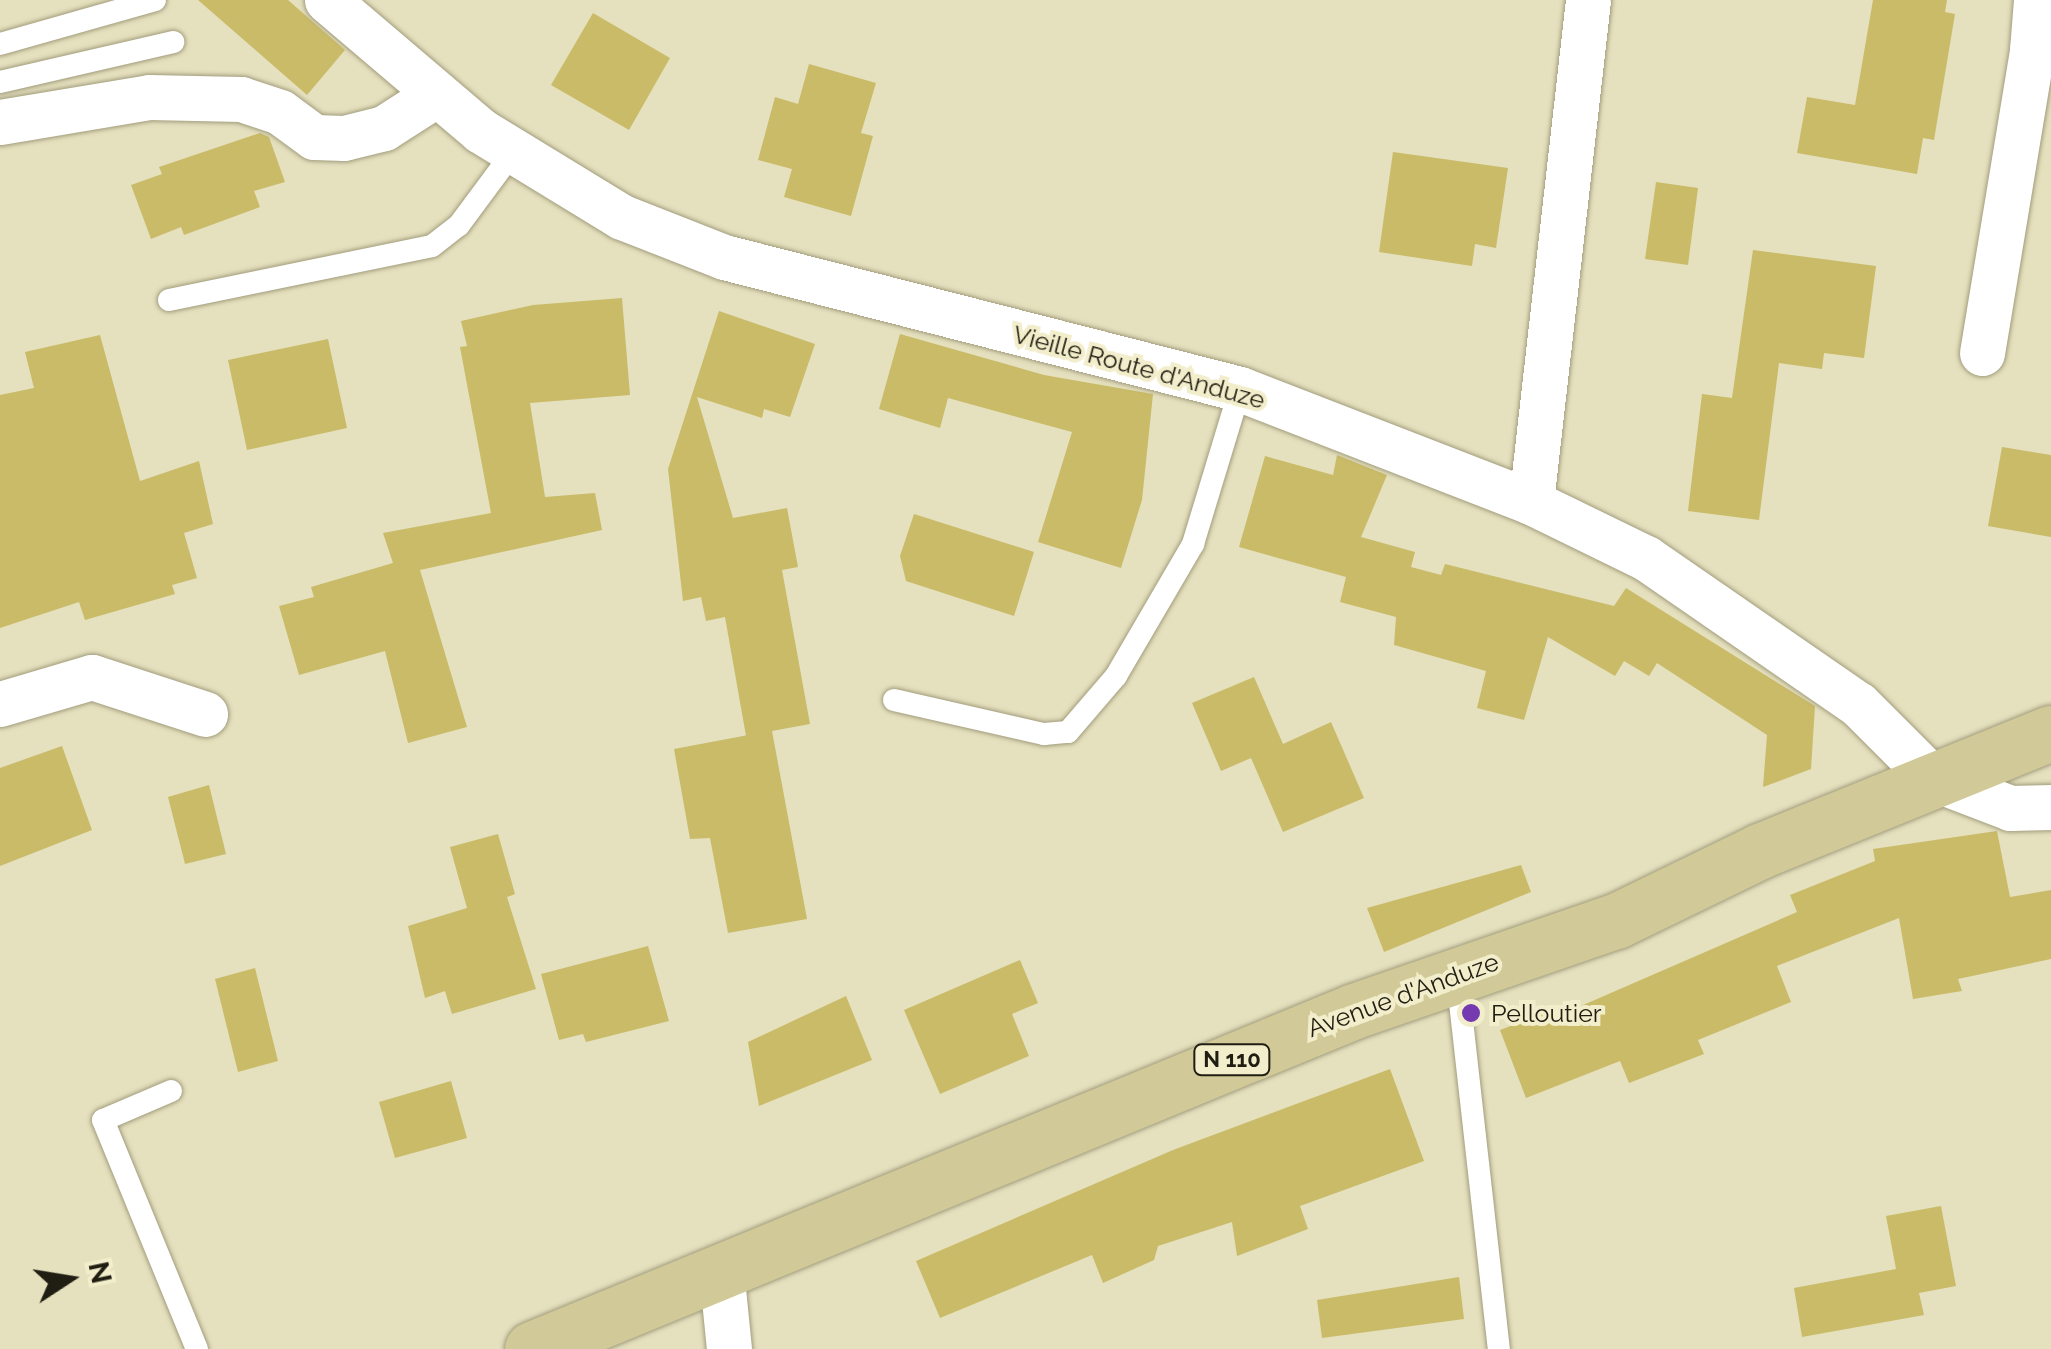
<!DOCTYPE html>
<html>
<head>
<meta charset="utf-8">
<style>
	body { margin:0 }
	#map { position:relative; width:2051px; height:1349px; overflow:hidden; background:#e5e0be; font-family:Raleway,sans-serif }
	div>[style] { position:absolute }
	[style*='--x'] { left:calc(var(--x)*1px); top:calc(var(--y)*1px); width:calc(var(--w)*1px); rotate:calc(var(--a)*1deg) }
	.building>* { inset:0; background:#c9bb68 }
	.roads { filter:drop-shadow(0 0 2px #a29d7d) drop-shadow(0 0 2px #a29d7d) }
	.lane>* { height:22px; margin:-11px; padding:0 11px; transform-origin:11px; border-radius:11px; background:#fff }
	.street>* { height:45px; margin:-22.5px; padding:0 22.5px; transform-origin:22.5px; border-radius:22.5px; background:#fff }
	.primary>* { height:55px; margin:-27.5px; padding:0 27.5px; transform-origin:27.5px; border-radius:27.5px; background:#d1ca98 }
	.dots>* { width:28px; height:28px; translate:-50% -50%; box-sizing:border-box; border:5px solid #f2edcb; border-radius:50% }
	span { translate:-50% -50%; white-space:nowrap; text-align:center; line-height:1.15; -webkit-text-stroke:8px #f2edcb; paint-order:stroke }
	.shield-label span { padding:2px 8px; background:#f2edcb; border:2px solid; border-radius:8px; -webkit-text-stroke-width:0 }
	.shield-label { font-size:22px; color:#201e12; font-weight:700 }
	.street-label { font-size:25px; color:#201e12 }
	.poi-label { font-size:25px; color:#201e12 }
	.left { translate:0 -50%; text-align:left }
	.north { position:absolute; left:20px; top:1229px; width:100px; height:100px; -webkit-text-stroke:8px #f2edcb; paint-order:stroke; rotate:78deg; font-size:28px; font-weight:700; line-height:40px; text-align:center; color:#201e12 }
	.north::after { content:''; display:block; margin:auto; width:35px; height:45px; background:#201e12; clip-path:polygon(50% 0,100% 100%,50% 72%,0 100%) }
</style>
</head>
<body>
<div id="map">
	<div class="building">
		<i style="clip-path:polygon(198px 0,288px 0,345px 50px,307px 95px)"></i>
		<i style="clip-path:polygon(1873px 0,1947px 0,1945px 12px,1955px 14px,1934px 140px,1923px 138px,1917px 174px,1797px 153px,1807px 97px,1855px 105px)"></i>
		<i style="clip-path:polygon(593px 13px,670px 58px,629px 130px,551px 85px)"></i>
		<i style="clip-path:polygon(809px 64px,876px 83px,861px 133px,873px 136px,851px 216px,784px 197px,792px 169px,758px 160px,775px 97px,798px 104px)"></i>
		<i style="clip-path:polygon(260px 133px,269px 137px,285px 182px,254px 191px,260px 207px,184px 235px,181px 227px,151px 239px,131px 185px,162px 174px,159px 167px)"></i>
		<i style="clip-path:polygon(1393px 152px,1508px 168px,1496px 248px,1475px 244px,1472px 266px,1379px 252px)"></i>
		<i style="clip-path:polygon(1656px 182px,1698px 188px,1688px 265px,1645px 259px)"></i>
		<i style="clip-path:polygon(1753px 250px,1876px 266px,1864px 358px,1824px 353px,1822px 369px,1779px 363px,1759px 520px,1688px 511px,1702px 394px,1732px 398px)"></i>
		<i style="clip-path:polygon(622px 298px,630px 395px,530px 403px,545px 497px,595px 493px,602px 530px,420px 570px,467px 727px,408px 743px,385px 651px,299px 675px,279px 606px,314px 597px,311px 587px,393px 563px,383px 533px,491px 513px,460px 347px,467px 346px,461px 321px,533px 305px)"></i>
		<i style="clip-path:polygon(719px 311px,815px 344px,790px 417px,764px 409px,762px 418px,697px 397px,733px 518px,787px 508px,798px 567px,782px 570px,810px 724px,772px 731px,807px 919px,728px 933px,710px 838px,690px 839px,674px 749px,759px 733px,746px 736px,725px 617px,706px 621px,701px 597px,683px 601px,668px 469px)"></i>
		<i style="clip-path:polygon(900px 334px,1044px 375px,1153px 394px,1142px 500px,1121px 568px,1038px 542px,1072px 432px,948px 398px,940px 428px,879px 409px)"></i>
		<i style="clip-path:polygon(100px 335px,140px 481px,199px 461px,213px 524px,184px 533px,197px 578px,172px 585px,175px 594px,85px 620px,79px 602px,0 628px,0 395px,34px 388px,25px 352px)"></i>
		<i style="clip-path:polygon(328px 339px,347px 428px,247px 450px,228px 360px)"></i>
		<i style="clip-path:polygon(2002px 447px,2051px 455px,2051px 537px,1988px 526px)"></i>
		<i style="clip-path:polygon(1337px 455px,1387px 475px,1361px 537px,1415px 552px,1411px 567px,1441px 575px,1445px 564px,1614px 606px,1626px 588px,1815px 706px,1811px 769px,1763px 787px,1767px 735px,1657px 663px,1649px 676px,1624px 661px,1615px 676px,1548px 637px,1524px 720px,1477px 708px,1486px 671px,1394px 645px,1396px 617px,1340px 602px,1346px 577px,1239px 547px,1265px 456px,1333px 475px)"></i>
		<i style="clip-path:polygon(914px 514px,1034px 552px,1014px 616px,906px 581px,900px 556px)"></i>
		<i style="clip-path:polygon(1254px 677px,1283px 744px,1331px 722px,1364px 798px,1283px 832px,1251px 758px,1221px 771px,1192px 703px)"></i>
		<i style="clip-path:polygon(62px 746px,92px 830px,0 866px,0 768px)"></i>
		<i style="clip-path:polygon(209px 785px,226px 854px,185px 864px,168px 797px)"></i>
		<i style="clip-path:polygon(1997px 831px,2010px 897px,2051px 890px,2051px 959px,1958px 979px,1962px 991px,1913px 999px,1899px 918px,1777px 966px,1791px 1002px,1698px 1040px,1704px 1054px,1629px 1083px,1620px 1061px,1526px 1098px,1500px 1030px,1571px 1003px,1574px 1009px,1797px 912px,1790px 895px,1875px 861px,1873px 849px)"></i>
		<i style="clip-path:polygon(498px 834px,515px 894px,507px 897px,536px 989px,452px 1014px,445px 991px,425px 998px,408px 926px,467px 908px,450px 847px)"></i>
		<i style="clip-path:polygon(1521px 865px,1531px 892px,1384px 952px,1367px 908px)"></i>
		<i style="clip-path:polygon(648px 946px,669px 1021px,586px 1042px,583px 1034px,559px 1040px,541px 974px)"></i>
		<i style="clip-path:polygon(1020px 960px,1038px 1003px,1012px 1014px,1029px 1056px,940px 1094px,904px 1010px)"></i>
		<i style="clip-path:polygon(255px 968px,278px 1061px,238px 1072px,215px 979px)"></i>
		<i style="clip-path:polygon(846px 996px,872px 1060px,759px 1106px,748px 1042px)"></i>
		<i style="clip-path:polygon(1390px 1069px,1424px 1161px,1300px 1206px,1308px 1229px,1237px 1256px,1232px 1222px,1158px 1246px,1154px 1260px,1103px 1283px,1092px 1255px,940px 1318px,916px 1261px,1173px 1150px)"></i>
		<i style="clip-path:polygon(451px 1081px,467px 1138px,395px 1158px,379px 1102px)"></i>
		<i style="clip-path:polygon(1941px 1206px,1956px 1286px,1919px 1293px,1924px 1315px,1802px 1337px,1794px 1288px,1896px 1269px,1886px 1216px)"></i>
		<i style="clip-path:polygon(1459px 1277px,1464px 1319px,1322px 1338px,1317px 1300px)"></i>
	</div>
	<div class="roads">
		<div class="lane">
			<i style="--x:0;--y:44;--w:161;--a:-15.8"></i>
			<i style="--x:0;--y:82;--w:178;--a:-13"></i>
			<i style="--x:169;--y:300;--w:268;--a:-11.6"></i>
			<i style="--x:432;--y:246;--w:34;--a:-38"></i>
			<i style="--x:459;--y:225;--w:92;--a:-53.4"></i>
			<i style="--x:894;--y:700;--w:154;--a:12.8"></i>
			<i style="--x:1044;--y:734;--w:24;--a:-5"></i>
			<i style="--x:1068;--y:732;--w:74;--a:-49.4"></i>
			<i style="--x:1116;--y:676;--w:153;--a:-59.7"></i>
			<i style="--x:1193;--y:544;--w:162;--a:-73.1"></i>
			<i style="--x:1457;--y:976;--w:375;--a:83.6"></i>
			<i style="--x:171;--y:1091;--w:74;--a:156.9"></i>
			<i style="--x:103;--y:1120;--w:248;--a:67.7"></i>
		</div>
		<div class="street">
			<i style="--x:327;--y:0;--w:202;--a:40.4"></i>
			<i style="--x:481;--y:131;--w:165;--a:31.4"></i>
			<i style="--x:622;--y:217;--w:110;--a:21.4"></i>
			<i style="--x:724;--y:257;--w:533;--a:14.35"></i>
			<i style="--x:1240;--y:389;--w:312;--a:21.2"></i>
			<i style="--x:1531;--y:502;--w:128;--a:26"></i>
			<i style="--x:1646;--y:558;--w:257;--a:34.6"></i>
			<i style="--x:1858;--y:704;--w:105;--a:45"></i>
			<i style="--x:1932;--y:778;--w:84;--a:21"></i>
			<i style="--x:2010;--y:808;--w:41;--a:-1.4"></i>
			<i style="--x:2032;--y:50;--w:50;--a:-85.4"></i>
			<i style="--x:0;--y:122;--w:151;--a:-9.5"></i>
			<i style="--x:149;--y:97;--w:92;--a:1.2"></i>
			<i style="--x:241;--y:99;--w:41;--a:18.4"></i>
			<i style="--x:280;--y:112;--w:42;--a:36.3"></i>
			<i style="--x:314;--y:137;--w:30;--a:2"></i>
			<i style="--x:344;--y:138;--w:41;--a:-14"></i>
			<i style="--x:384;--y:128;--w:63;--a:-32.7"></i>
			<i style="--x:1982;--y:353;--w:307;--a:-80.6"></i>
			<i style="--x:2032;--y:50;--w:19;--a:6"></i>
			<i style="--x:1531;--y:502;--w:505;--a:-83.52"></i>
			<i style="--x:0;--y:704;--w:96;--a:-16.4"></i>
			<i style="--x:92;--y:677;--w:119;--a:18.1"></i>
			<i style="--x:721;--y:1269;--w:80;--a:84.3"></i>
		</div>
		<div class="primary">
			<i style="--x:532;--y:1349;--w:889;--a:-22.35"></i>
			<i style="--x:1354;--y:1011;--w:277;--a:-19"></i>
			<i style="--x:1616;--y:921;--w:160;--a:-25.9"></i>
			<i style="--x:1760;--y:851;--w:314;--a:-22.1"></i>
		</div>
	</div>
	<div class="dots">
		<i style="left:1471px;top:1013px;background:#753ab0"></i>
	</div>
	<div class="shield-label">
		<span style="left:1232px;top:1060px">N 110</span>
	</div>
	<div class="street-label">
		<span style="left:1139px;top:367px;rotate:15deg">Vieille Route d'Anduze</span>
		<span style="left:1403px;top:995px;rotate:-20deg">Avenue d'Anduze</span>
	</div>
	<div class="poi-label">
		<span class="left" style="left:1491px;top:1013px">Pelloutier</span>
	</div>
	<div class="north">N</div>
</div>
</body>
</html>
